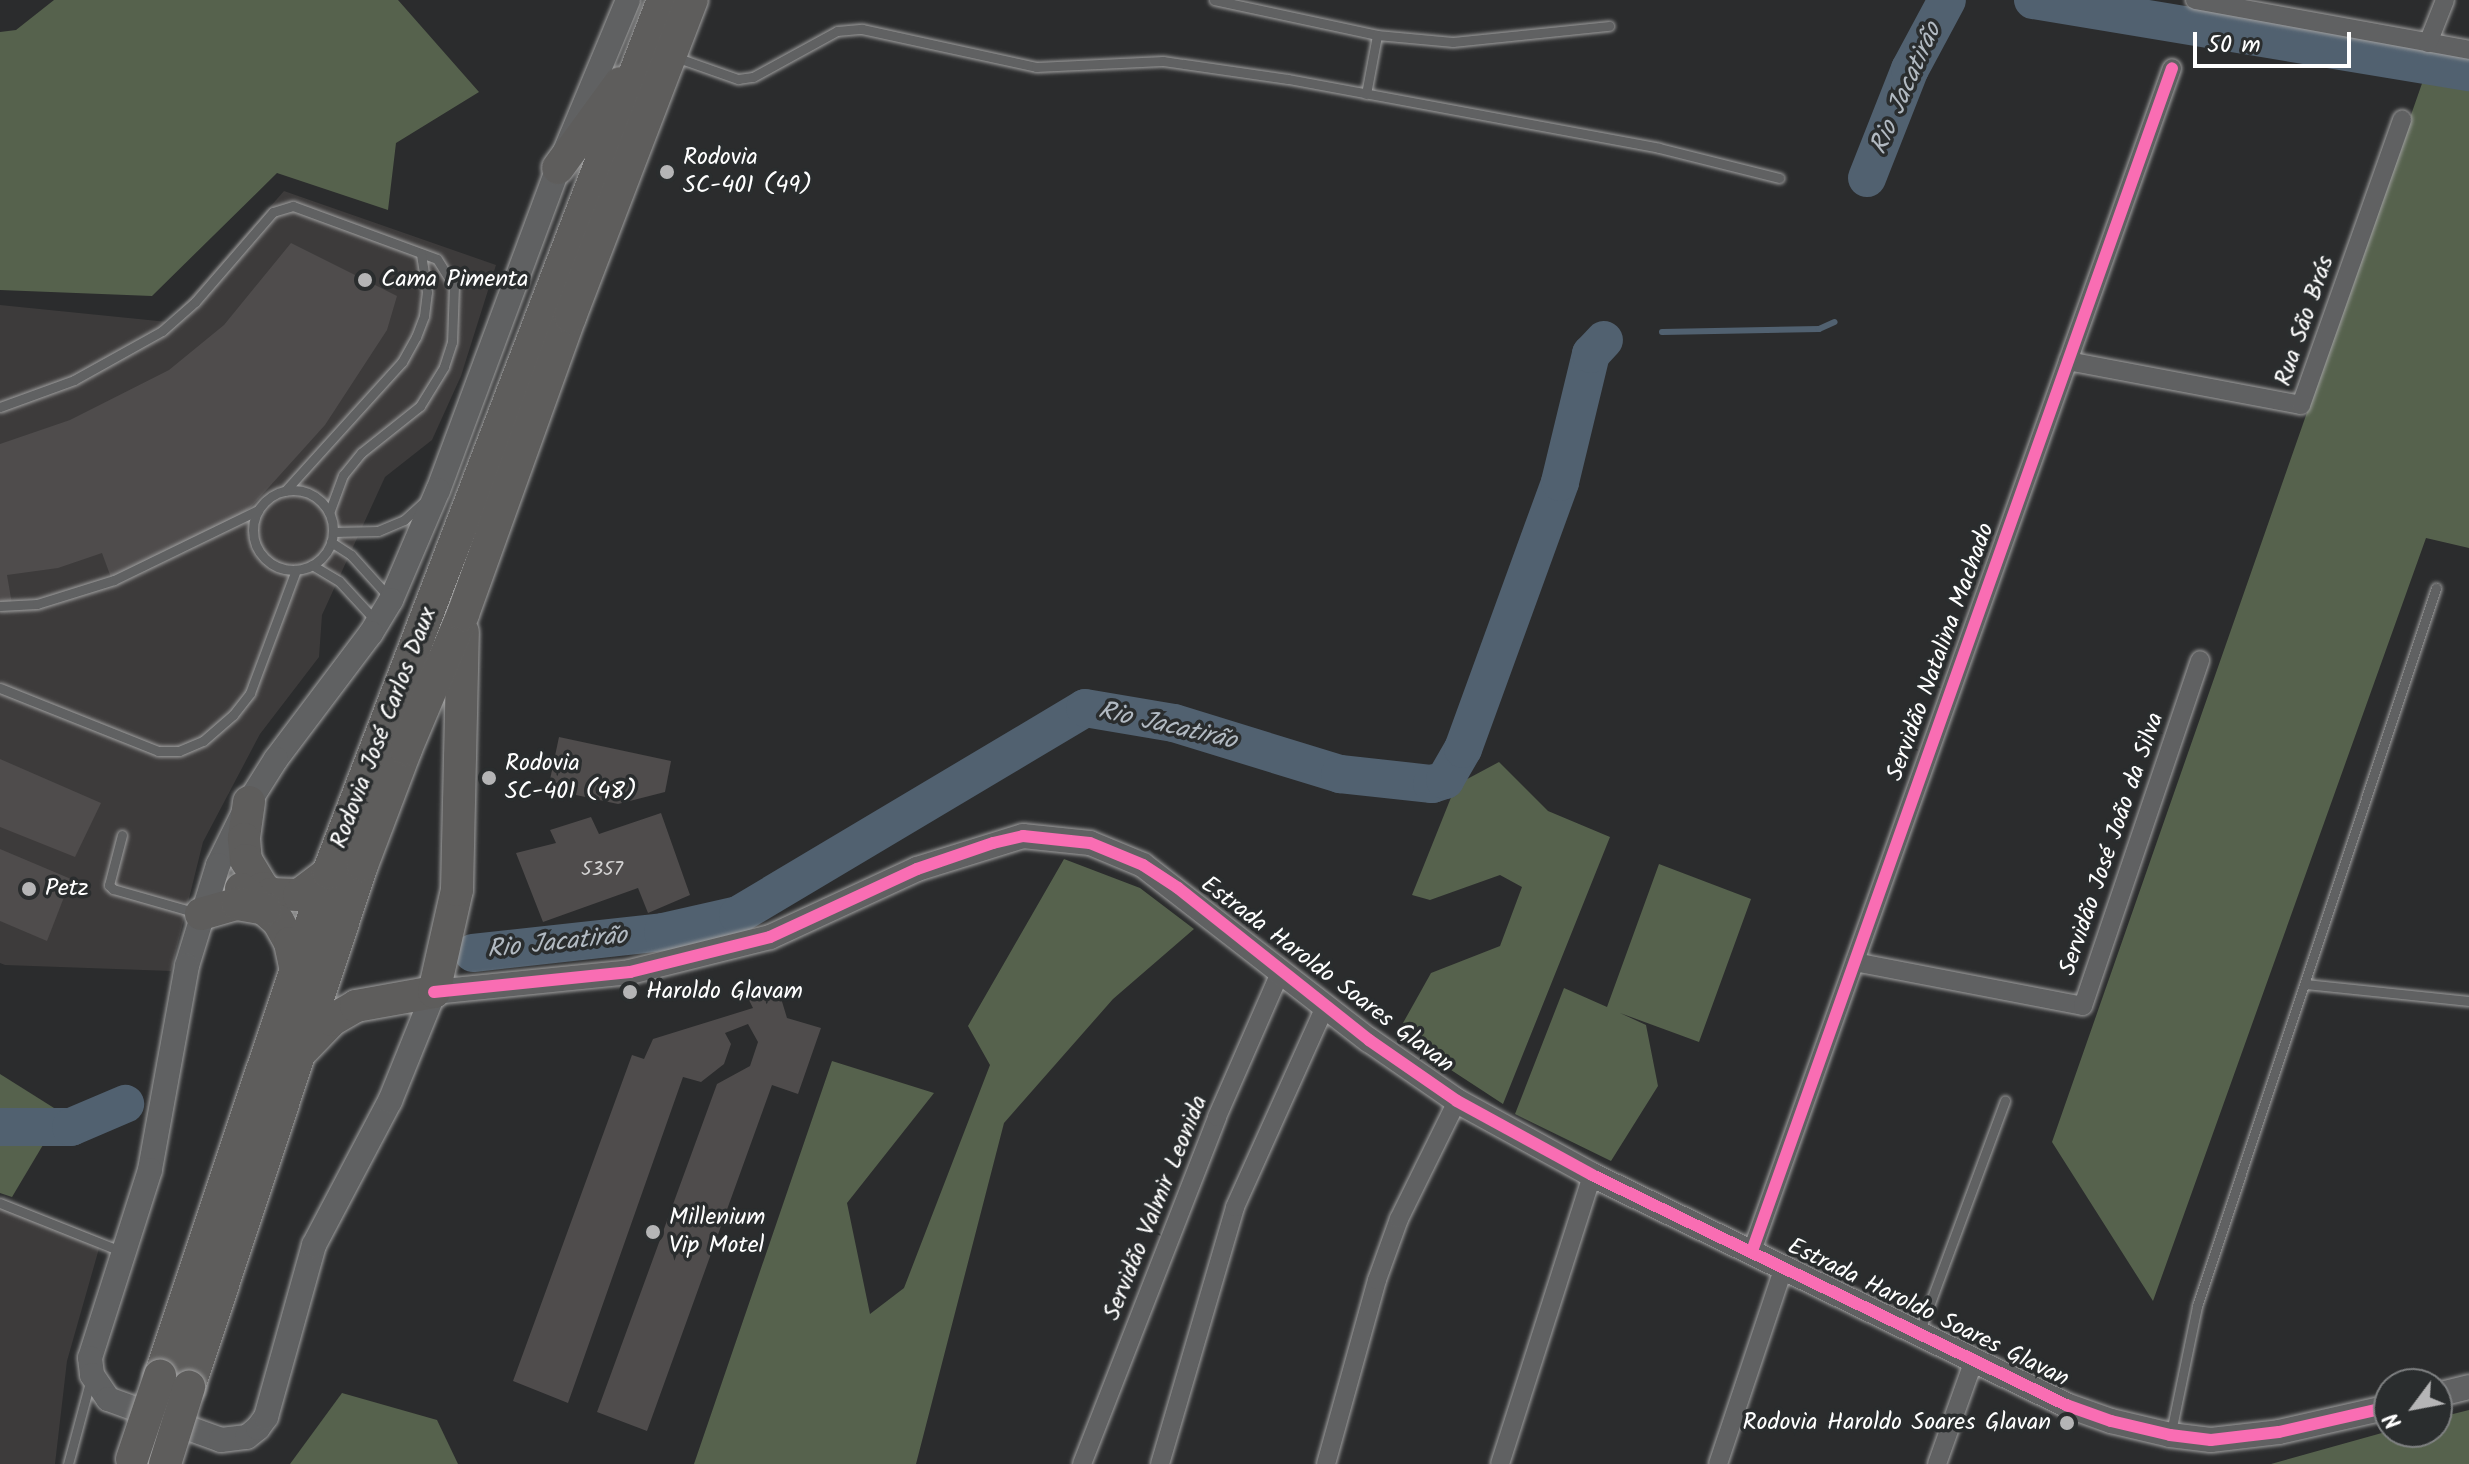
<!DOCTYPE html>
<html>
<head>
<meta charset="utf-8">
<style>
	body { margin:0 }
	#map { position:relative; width:2469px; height:1464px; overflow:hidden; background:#2b2c2d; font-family:Kalam,sans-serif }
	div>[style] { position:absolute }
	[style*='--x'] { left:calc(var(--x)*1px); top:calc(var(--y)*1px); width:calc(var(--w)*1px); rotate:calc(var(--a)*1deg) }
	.built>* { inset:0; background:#3d3b3b }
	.green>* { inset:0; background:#56624d }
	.stream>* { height:6px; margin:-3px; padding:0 3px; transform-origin:3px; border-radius:3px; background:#516170 }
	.river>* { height:38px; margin:-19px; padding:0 19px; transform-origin:19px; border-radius:19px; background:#516170 }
	.building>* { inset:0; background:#4f4c4c }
	.roads { filter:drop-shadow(0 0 2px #a0a0a0) drop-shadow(0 0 2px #a0a0a0) }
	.lane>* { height:9px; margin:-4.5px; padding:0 4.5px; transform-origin:4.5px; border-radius:4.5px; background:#606162 }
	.lane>.ring { margin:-4.5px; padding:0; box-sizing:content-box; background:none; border:9px solid #606162; border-radius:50% }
	.street>* { height:18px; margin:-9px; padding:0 9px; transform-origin:9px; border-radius:9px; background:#606162 }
	.secondary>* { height:24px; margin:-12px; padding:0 12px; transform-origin:12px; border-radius:12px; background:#606162 }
	.highway>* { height:32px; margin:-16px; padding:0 16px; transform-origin:16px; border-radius:16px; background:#5e5d5c }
	.bridges { filter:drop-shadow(0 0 2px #a0a0a0) drop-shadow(0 0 2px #a0a0a0) }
	.highway-bridge>* { height:32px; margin:-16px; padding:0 16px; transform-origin:16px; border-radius:16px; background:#5e5d5c }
	.cycleway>* { height:12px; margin:-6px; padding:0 6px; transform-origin:6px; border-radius:6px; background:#f96db3 }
	.dots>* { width:22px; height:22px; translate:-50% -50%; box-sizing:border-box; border:4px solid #2a2d2e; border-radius:50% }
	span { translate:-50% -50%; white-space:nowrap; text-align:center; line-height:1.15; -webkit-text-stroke:7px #2a2d2e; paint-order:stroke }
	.number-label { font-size:20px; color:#d3d2d2 }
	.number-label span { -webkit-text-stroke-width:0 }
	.poi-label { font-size:24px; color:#fff }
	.left { translate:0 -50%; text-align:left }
	.right { translate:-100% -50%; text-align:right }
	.street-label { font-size:24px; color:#fff }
	.water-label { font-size:26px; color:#b2bac2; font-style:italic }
	.north { position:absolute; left:2373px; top:1368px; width:80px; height:80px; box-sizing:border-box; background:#2a2d2e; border:2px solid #7f8182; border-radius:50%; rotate:238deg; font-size:22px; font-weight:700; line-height:32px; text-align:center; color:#fff }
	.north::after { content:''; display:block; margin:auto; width:28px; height:36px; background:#b5b5b6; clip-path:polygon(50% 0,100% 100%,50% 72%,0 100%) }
	.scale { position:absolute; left:2193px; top:32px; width:158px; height:36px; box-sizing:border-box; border:4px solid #fff; border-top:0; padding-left:10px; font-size:24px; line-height:28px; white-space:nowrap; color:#fff; -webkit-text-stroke:6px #2a2d2e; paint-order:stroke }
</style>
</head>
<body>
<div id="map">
	<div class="built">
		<i style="clip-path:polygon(284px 191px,496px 265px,461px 376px,432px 440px,385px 477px,322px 615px,319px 657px,260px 734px,203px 842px,171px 971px,5px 965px,0 963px,0 305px,168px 322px)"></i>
		<i style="clip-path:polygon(0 1198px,102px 1238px,67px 1361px,55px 1464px,0 1464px)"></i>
	</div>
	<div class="green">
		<i style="clip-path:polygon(54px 0,398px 0,479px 92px,396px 143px,388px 210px,277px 173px,152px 296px,0 290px,0 32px,16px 30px)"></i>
		<i style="clip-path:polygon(2426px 72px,2469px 81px,2469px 548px,2426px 538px,2153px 1301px,2052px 1142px)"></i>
		<i style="clip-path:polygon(1499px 762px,1548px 811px,1610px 837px,1503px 1104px,1422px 1051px,1403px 1023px,1431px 973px,1500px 946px,1522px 887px,1500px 875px,1430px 900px,1412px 895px,1456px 785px)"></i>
		<i style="clip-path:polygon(1064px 859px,1140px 888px,1194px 929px,1113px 999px,1004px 1123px,916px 1464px,694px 1464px,832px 1061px,934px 1093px,847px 1203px,870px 1314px,904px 1288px,990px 1065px,968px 1026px)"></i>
		<i style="clip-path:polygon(1659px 864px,1751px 899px,1699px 1042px,1620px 1013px,1646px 1025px,1658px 1086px,1611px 1161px,1515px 1114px,1564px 988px,1607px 1007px)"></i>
		<i style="clip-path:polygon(0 1074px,62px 1113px,12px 1197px,0 1193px)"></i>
		<i style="clip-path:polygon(342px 1393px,437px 1420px,458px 1464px,290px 1464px)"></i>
		<i style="clip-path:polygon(2469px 1410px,2469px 1464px,2271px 1464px,2389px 1431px,2437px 1432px,2437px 1418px)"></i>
	</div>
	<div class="stream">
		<i style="--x:1662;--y:332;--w:157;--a:-1.1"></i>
		<i style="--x:1819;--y:329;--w:17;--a:-24"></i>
	</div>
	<div class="river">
		<i style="--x:2033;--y:0;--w:442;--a:9.4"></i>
		<i style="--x:1867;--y:178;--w:117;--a:-68.5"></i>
		<i style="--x:1910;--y:69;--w:78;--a:-61.8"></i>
		<i style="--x:473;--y:953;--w:191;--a:-6.3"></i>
		<i style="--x:663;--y:932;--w:77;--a:-12.8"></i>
		<i style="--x:738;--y:915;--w:404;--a:-30.8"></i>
		<i style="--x:1085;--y:708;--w:90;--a:9.6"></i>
		<i style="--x:1174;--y:723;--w:174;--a:17.1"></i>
		<i style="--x:1340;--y:774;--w:93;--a:6.2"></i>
		<i style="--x:1432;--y:784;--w:14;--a:-17"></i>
		<i style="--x:1445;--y:780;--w:36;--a:-60"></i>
		<i style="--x:1463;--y:749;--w:284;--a:-70"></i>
		<i style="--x:1560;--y:482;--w:132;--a:-76.4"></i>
		<i style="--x:1591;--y:354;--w:19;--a:-47"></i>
		<i style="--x:0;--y:1127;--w:71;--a:0"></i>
		<i style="--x:71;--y:1127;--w:59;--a:-23.1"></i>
	</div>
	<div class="building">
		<i style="clip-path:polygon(291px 243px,397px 296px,387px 330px,325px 425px,251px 507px,192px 548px,113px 583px,102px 553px,58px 568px,7px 575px,12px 604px,0 606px,0 444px,70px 420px,169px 370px,224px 325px)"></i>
		<i style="clip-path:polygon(559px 737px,671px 761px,665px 792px,618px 804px,548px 789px)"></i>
		<i style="clip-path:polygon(0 759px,101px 803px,75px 857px,0 827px)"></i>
		<i style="clip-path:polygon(661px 813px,690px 895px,648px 913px,638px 888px,543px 922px,516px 853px,556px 843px,550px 830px,591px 817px,599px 834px)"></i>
		<i style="clip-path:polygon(0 849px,71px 879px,47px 941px,0 921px)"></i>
		<i style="clip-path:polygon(777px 985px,787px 1018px,821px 1028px,798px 1094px,772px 1085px,647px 1431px,597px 1412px,717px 1084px,750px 1066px,758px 1042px,748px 1024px,725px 1033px,731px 1044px,724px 1064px,701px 1082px,683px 1077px,568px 1403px,513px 1381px,632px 1055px,644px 1059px,653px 1039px,753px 1008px,747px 996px)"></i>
	</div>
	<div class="roads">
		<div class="lane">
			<i style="--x:1214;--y:0;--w:167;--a:12.1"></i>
			<i style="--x:1377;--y:35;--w:76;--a:5.3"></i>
			<i style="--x:1453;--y:42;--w:157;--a:-5.9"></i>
			<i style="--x:678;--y:58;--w:64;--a:19.3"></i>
			<i style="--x:738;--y:79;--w:15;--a:-8"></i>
			<i style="--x:753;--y:77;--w:96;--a:-28.7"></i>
			<i style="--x:837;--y:31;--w:25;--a:-5"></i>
			<i style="--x:862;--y:29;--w:178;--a:12.3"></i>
			<i style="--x:1036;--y:67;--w:127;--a:-2.7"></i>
			<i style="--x:1163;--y:61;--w:126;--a:8.2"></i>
			<i style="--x:1288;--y:79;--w:377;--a:10.5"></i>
			<i style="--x:1659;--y:148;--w:124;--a:14"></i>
			<i style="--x:1366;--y:94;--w:60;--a:-79.4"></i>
			<i style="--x:0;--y:407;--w:79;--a:-20"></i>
			<i style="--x:74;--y:380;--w:101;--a:-29.1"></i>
			<i style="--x:162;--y:331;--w:44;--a:-41.3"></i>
			<i style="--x:195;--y:302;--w:119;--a:-49.1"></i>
			<i style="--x:273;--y:212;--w:21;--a:-17"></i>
			<i style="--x:293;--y:206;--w:153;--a:20.2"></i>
			<i style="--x:437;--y:259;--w:32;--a:58"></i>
			<i style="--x:454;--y:286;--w:56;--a:92"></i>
			<i style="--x:452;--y:342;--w:26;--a:108"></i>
			<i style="--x:444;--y:367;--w:46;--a:121.6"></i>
			<i style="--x:420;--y:406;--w:75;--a:141.5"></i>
			<i style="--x:361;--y:453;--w:28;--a:129"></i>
			<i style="--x:343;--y:475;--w:40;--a:110.2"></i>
			<i class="ring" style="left:253px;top:490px;width:71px;height:71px"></i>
			<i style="--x:285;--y:491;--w:174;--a:-47.8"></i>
			<i style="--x:402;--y:362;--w:29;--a:-61"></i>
			<i style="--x:416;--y:337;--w:22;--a:-69"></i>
			<i style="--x:424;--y:316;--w:24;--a:-83"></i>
			<i style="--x:427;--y:292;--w:39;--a:-99"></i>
			<i style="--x:333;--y:532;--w:45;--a:-1.3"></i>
			<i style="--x:378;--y:531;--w:28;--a:-23"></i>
			<i style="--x:404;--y:520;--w:30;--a:-42"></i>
			<i style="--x:331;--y:542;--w:24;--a:33"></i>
			<i style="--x:351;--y:555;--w:57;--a:47.9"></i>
			<i style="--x:312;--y:565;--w:31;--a:31"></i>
			<i style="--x:339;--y:581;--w:53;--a:47.3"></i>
			<i style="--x:0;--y:606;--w:37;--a:-3"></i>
			<i style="--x:37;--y:604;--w:81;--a:-17.3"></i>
			<i style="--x:114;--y:580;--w:160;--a:-25.9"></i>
			<i style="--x:0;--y:688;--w:170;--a:21.7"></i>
			<i style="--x:158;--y:751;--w:21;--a:0"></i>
			<i style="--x:179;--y:751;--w:26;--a:-23"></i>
			<i style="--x:203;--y:741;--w:40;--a:-41"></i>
			<i style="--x:233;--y:715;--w:28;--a:-52"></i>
			<i style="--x:250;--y:693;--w:131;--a:-69.5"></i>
			<i style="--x:122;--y:835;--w:52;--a:104.6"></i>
			<i style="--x:109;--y:885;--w:6;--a:45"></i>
			<i style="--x:113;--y:889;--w:87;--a:15.9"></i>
			<i style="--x:2305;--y:984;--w:165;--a:5.9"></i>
			<i style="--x:0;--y:1203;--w:132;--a:21.7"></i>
			<i style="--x:1919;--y:1333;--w:248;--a:-69.7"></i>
			<i style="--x:2171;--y:1432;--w:129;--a:-78.3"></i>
			<i style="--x:2197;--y:1306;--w:757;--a:-71.59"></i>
			<i style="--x:68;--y:1464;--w:85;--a:-75"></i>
		</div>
		<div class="street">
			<i style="--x:2195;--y:0;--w:279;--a:10.3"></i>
			<i style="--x:2428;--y:43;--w:46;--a:-68.4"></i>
			<i style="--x:2068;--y:361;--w:237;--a:10.7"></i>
			<i style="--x:2301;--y:405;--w:303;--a:-70.5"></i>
			<i style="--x:1855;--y:962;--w:232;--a:10.9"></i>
			<i style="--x:2083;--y:1006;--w:365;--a:-71.3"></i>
			<i style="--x:1752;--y:1251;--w:1255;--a:-70.45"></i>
			<i style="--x:1082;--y:1464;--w:372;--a:-68.7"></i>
			<i style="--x:1217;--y:1117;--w:157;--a:-66.4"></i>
			<i style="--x:1160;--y:1464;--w:268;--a:-73.7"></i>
			<i style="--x:1235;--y:1207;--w:219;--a:-65.8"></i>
			<i style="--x:1326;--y:1464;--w:191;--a:-74.5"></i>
			<i style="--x:1377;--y:1280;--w:65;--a:-70.2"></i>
			<i style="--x:1399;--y:1219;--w:131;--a:-63.8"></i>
			<i style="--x:1500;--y:1464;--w:303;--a:-72.3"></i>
			<i style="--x:1718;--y:1464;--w:208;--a:-71.5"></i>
			<i style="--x:1937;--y:1464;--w:110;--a:-70.4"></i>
		</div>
		<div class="secondary">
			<i style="--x:628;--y:0;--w:182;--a:112.6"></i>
			<i style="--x:558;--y:168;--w:344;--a:110.4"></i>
			<i style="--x:438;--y:490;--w:120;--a:113.1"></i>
			<i style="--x:391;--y:600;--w:39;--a:121"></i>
			<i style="--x:371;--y:633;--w:158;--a:127"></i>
			<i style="--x:276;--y:759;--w:51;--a:122.1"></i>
			<i style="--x:249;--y:802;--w:70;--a:116.2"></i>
			<i style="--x:218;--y:865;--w:106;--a:107.1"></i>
			<i style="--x:187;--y:966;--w:207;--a:100.3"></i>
			<i style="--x:150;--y:1170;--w:197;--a:107.7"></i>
			<i style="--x:90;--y:1358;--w:17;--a:83"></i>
			<i style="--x:92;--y:1375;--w:29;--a:56"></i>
			<i style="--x:108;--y:1399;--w:120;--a:19.9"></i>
			<i style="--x:221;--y:1440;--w:26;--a:-7"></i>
			<i style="--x:247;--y:1437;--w:14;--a:-39"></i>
			<i style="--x:258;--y:1428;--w:14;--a:-54"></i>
			<i style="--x:266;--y:1417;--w:179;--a:-74.4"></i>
			<i style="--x:314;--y:1245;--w:163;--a:-62.2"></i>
			<i style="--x:390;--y:1101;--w:118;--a:-68"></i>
			<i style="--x:434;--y:992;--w:197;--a:-5.8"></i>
			<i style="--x:630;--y:972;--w:144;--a:-14"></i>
			<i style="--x:770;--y:937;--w:162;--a:-24.8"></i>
			<i style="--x:917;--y:869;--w:111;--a:-17.3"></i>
			<i style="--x:1023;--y:836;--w:67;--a:6"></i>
			<i style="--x:1090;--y:843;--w:57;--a:22.5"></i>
			<i style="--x:1143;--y:865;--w:286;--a:37.8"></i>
			<i style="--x:1369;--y:1040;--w:107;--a:34.7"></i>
			<i style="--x:1457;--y:1101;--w:154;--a:28.7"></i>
			<i style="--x:1592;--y:1175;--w:527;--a:25.88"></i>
			<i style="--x:2066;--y:1405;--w:48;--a:19.6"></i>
			<i style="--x:2111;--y:1421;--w:61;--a:13.3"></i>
			<i style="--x:2170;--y:1435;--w:41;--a:7"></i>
			<i style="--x:2211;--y:1440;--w:68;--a:-6.7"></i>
			<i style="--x:2279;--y:1432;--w:113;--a:-12.8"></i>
			<i style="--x:2437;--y:1395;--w:33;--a:-14"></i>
		</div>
		<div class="highway">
			<i style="--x:558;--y:168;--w:105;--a:-53.9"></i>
			<i style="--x:249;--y:802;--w:37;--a:98"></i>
			<i style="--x:244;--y:839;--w:21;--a:85"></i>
			<i style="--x:246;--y:860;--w:33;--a:59"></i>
			<i style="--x:263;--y:888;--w:10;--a:37"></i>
			<i style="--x:271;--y:894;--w:28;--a:2"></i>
			<i style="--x:299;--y:895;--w:36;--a:-37"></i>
			<i style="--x:241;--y:889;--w:49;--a:40.9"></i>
			<i style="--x:278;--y:921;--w:25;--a:61"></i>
			<i style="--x:290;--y:943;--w:25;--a:78"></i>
			<i style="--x:201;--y:914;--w:37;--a:-16"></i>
			<i style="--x:237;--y:904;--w:29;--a:10"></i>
			<i style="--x:304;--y:1049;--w:40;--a:-46"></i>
			<i style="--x:332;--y:1020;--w:28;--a:-30"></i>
			<i style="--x:356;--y:1006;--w:79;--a:-10.2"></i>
			<i style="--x:434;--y:992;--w:105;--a:-77.3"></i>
			<i style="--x:457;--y:890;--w:258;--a:-88.7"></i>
			<i style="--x:160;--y:1376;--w:530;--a:-71.53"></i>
			<i style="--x:328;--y:873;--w:935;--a:-69.01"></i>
			<i style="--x:189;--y:1387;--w:550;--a:-71.66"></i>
			<i style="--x:362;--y:865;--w:124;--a:-69.2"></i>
			<i style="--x:406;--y:749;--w:147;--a:-67.1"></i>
			<i style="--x:463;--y:614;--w:316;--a:-70.2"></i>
			<i style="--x:570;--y:317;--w:340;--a:-69"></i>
		</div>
	</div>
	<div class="bridges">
		<div class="highway-bridge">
			<i style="--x:132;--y:1459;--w:88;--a:-71.4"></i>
			<i style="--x:165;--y:1464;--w:81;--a:-72.7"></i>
		</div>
	</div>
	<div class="cycleway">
		<i style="--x:434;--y:992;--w:197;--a:-5.8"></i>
		<i style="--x:630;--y:972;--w:144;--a:-14"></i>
		<i style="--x:770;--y:937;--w:162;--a:-24.8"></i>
		<i style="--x:917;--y:869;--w:80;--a:-18.9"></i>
		<i style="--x:993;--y:843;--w:31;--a:-13"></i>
		<i style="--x:1023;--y:836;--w:67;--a:6"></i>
		<i style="--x:1090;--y:843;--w:57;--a:22.5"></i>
		<i style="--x:1143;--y:865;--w:42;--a:33.3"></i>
		<i style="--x:1178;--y:888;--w:244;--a:38.5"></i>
		<i style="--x:1369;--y:1040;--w:107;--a:34.7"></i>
		<i style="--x:1457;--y:1101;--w:154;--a:28.7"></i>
		<i style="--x:1592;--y:1175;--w:527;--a:25.88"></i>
		<i style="--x:2066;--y:1405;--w:48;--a:19.6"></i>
		<i style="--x:2111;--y:1421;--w:61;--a:13.3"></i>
		<i style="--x:2170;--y:1435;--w:41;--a:7"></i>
		<i style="--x:2211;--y:1440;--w:68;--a:-6.7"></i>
		<i style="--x:2279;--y:1432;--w:113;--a:-12.8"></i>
		<i style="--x:1752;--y:1251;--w:1255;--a:-70.45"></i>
	</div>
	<div class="dots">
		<i style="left:667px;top:172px;background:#b5b5b6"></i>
		<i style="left:365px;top:280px;background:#b5b5b6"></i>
		<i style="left:489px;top:778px;background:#b5b5b6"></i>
		<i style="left:29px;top:889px;background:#b5b5b6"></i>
		<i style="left:630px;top:992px;background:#b5b5b6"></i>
		<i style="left:653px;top:1232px;background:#b5b5b6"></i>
		<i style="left:2067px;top:1423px;background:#b5b5b6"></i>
	</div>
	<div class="number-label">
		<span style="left:602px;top:870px">5357</span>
	</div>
	<div class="poi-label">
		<span class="left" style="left:683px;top:172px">Rodovia<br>SC-401 (49)</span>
		<span class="left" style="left:381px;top:280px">Cama Pimenta</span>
		<span class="left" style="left:505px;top:778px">Rodovia<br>SC-401 (48)</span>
		<span class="left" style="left:45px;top:889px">Petz</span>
		<span class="left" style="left:646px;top:992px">Haroldo Glavam</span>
		<span class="left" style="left:669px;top:1232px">Millenium<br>Vip Motel</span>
		<span class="right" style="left:2051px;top:1423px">Rodovia Haroldo Soares Glavan</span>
	</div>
	<div class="street-label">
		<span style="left:2305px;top:321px;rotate:-71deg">Rua São Brás</span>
		<span style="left:1941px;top:652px;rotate:-70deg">Servidão Natalina Machado</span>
		<span style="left:384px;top:728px;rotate:-69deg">Rodovia José Carlos Daux</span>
		<span style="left:2112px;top:844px;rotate:-71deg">Servidão José João da Silva</span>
		<span style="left:1327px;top:975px;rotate:37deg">Estrada Haroldo Soares Glavan</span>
		<span style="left:1156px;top:1208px;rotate:-68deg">Servidão Valmir Leonida</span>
		<span style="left:1928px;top:1313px;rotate:26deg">Estrada Haroldo Soares Glavan</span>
	</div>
	<div class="water-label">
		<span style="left:1907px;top:89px;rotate:-66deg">Rio Jacatirão</span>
		<span style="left:1167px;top:727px;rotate:13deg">Rio Jacatirão</span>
		<span style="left:557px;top:944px;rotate:-6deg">Rio Jacatirão</span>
	</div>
	<div class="north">N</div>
	<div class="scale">50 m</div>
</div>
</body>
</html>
